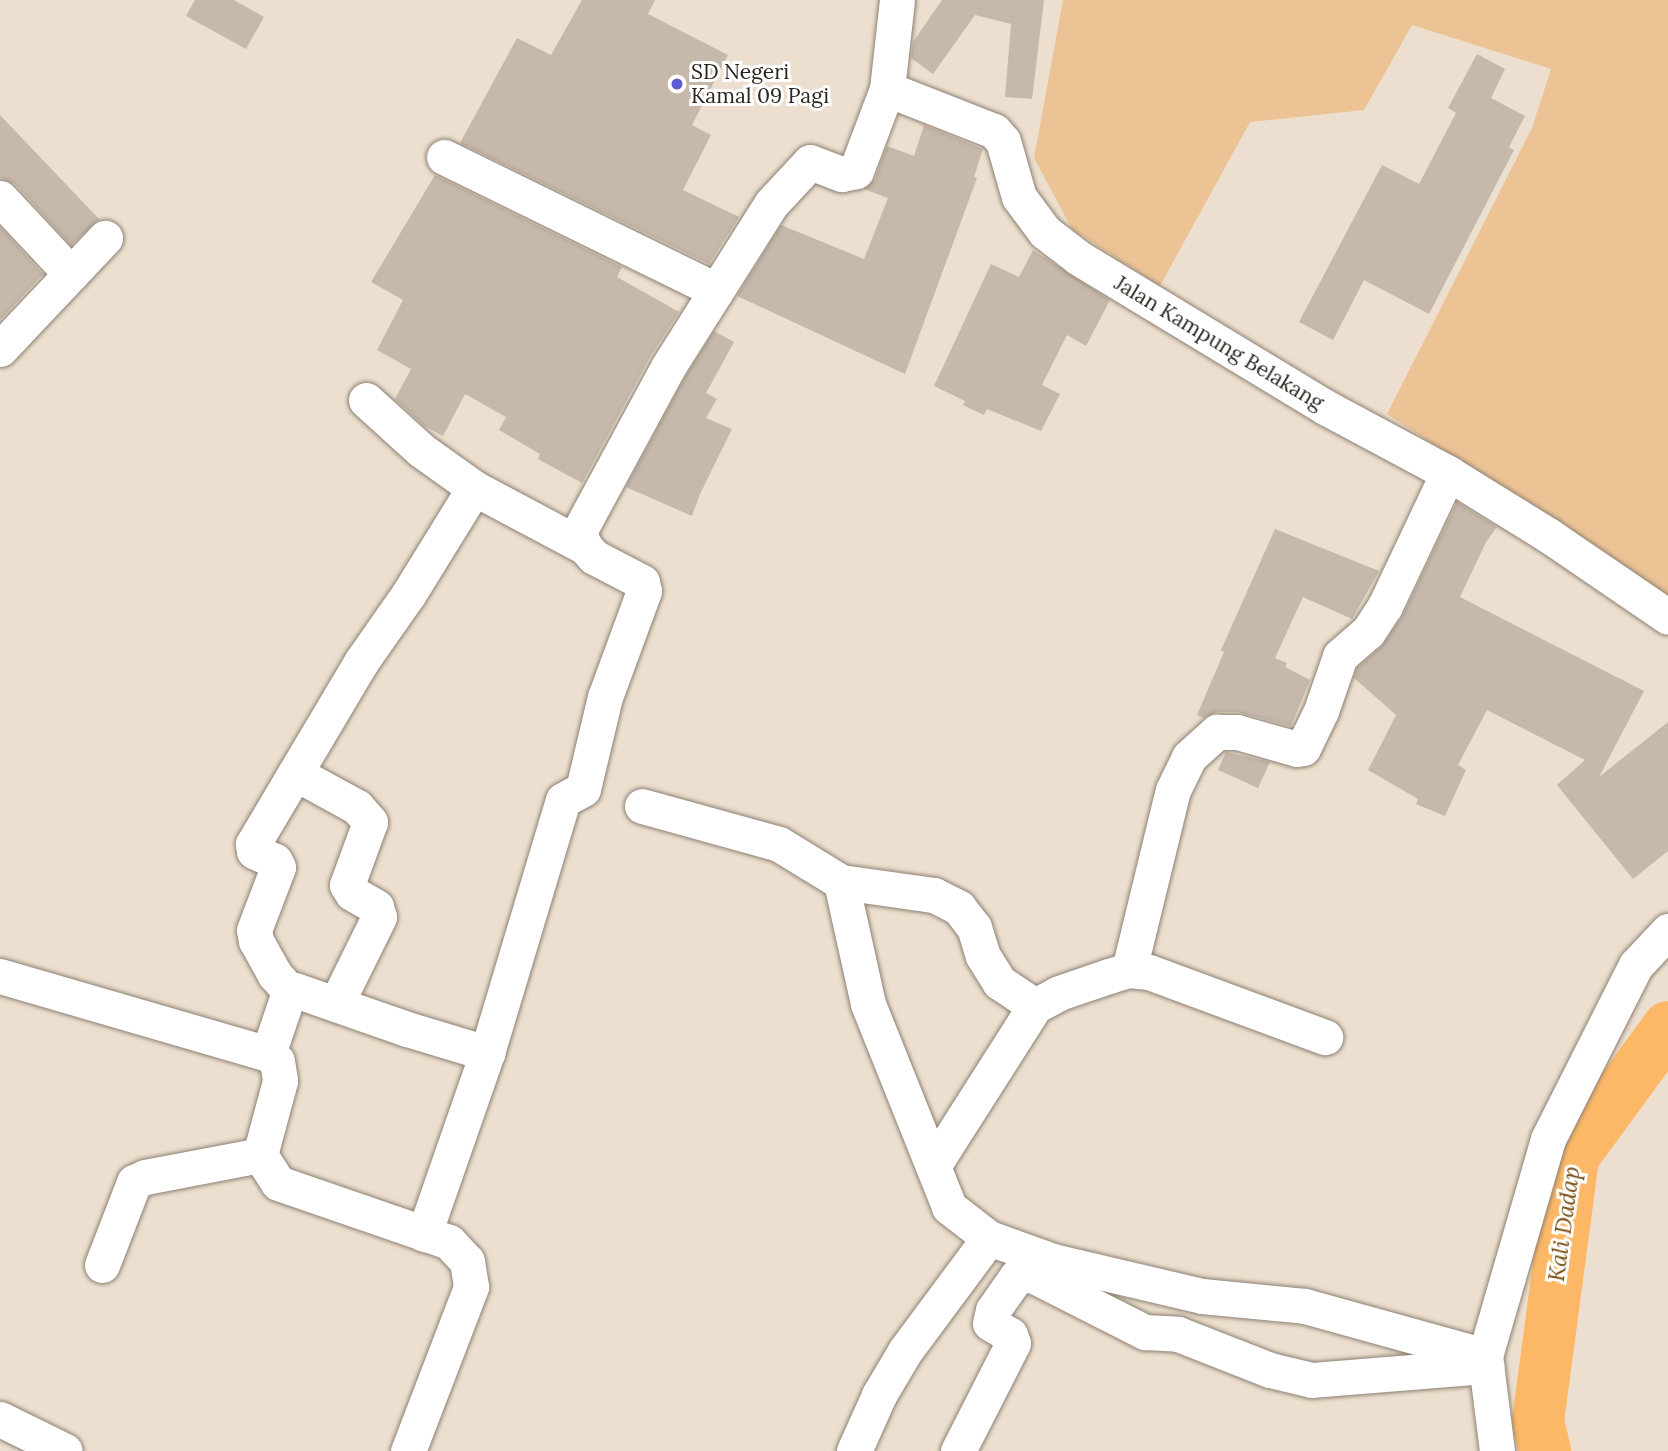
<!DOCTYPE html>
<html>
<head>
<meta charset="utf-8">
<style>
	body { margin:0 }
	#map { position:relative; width:1668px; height:1451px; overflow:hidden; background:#eddfcf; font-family:Lora,serif }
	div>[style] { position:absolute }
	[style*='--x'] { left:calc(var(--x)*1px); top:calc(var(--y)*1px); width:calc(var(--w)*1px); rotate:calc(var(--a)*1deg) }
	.green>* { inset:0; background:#ecc395 }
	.river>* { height:52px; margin:-26px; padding:0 26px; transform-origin:26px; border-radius:26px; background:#fcb867 }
	.building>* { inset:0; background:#c6b8aa }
	.roads { filter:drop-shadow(0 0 2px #8d8073) drop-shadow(0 0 2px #8d8073) }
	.minor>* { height:35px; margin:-17.5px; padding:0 17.5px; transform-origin:17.5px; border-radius:17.5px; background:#fff }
	.dots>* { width:19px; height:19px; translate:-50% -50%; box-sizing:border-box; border:4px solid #fff; border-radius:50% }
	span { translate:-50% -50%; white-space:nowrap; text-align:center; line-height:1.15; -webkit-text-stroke:6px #fff; paint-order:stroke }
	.poi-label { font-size:21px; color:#28231d }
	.left { translate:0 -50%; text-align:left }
	.street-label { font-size:21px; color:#28231d }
	.water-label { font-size:23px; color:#764b0b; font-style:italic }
</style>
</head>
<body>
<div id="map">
	<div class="green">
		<i style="clip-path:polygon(1063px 0,1668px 0,1668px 598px,1387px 414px,1532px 128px,1551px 69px,1412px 25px,1364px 110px,1250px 122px,1160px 286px,1072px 229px,1034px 158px)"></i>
	</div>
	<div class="river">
		<i style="--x:1545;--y:1451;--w:31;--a:-103"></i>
		<i style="--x:1538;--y:1421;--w:266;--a:-82.4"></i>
		<i style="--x:1573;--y:1157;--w:161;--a:-53.8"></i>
	</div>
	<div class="building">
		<i style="clip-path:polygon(195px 0,234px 0,264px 17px,246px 49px,186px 16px)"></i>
		<i style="clip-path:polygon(582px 0,655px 0,648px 14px,728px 55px,692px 125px,711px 135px,683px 190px,739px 217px,709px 264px,460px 143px,517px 38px,551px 55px)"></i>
		<i style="clip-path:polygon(942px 0,1044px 0,1032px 99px,1005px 97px,1011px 24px,975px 15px,933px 74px,911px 58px,913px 42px)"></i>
		<i style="clip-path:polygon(1477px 54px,1505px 69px,1491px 98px,1525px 116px,1509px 147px,1514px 150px,1429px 314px,1364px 280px,1333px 340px,1299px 322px,1382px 165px,1419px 184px,1456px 113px,1448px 108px)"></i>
		<i style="clip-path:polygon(0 115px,99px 219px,71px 245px,15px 184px,0 178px)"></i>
		<i style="clip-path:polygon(924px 125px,983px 149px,974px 177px,977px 178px,905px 374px,737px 296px,781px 225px,864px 259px,888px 198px,864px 189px,875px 179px,887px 146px,914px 156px)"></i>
		<i style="clip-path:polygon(435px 175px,622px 267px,617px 277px,679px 312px,650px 357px,582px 483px,538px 459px,540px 454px,499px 430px,506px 417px,465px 394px,443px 436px,424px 426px,395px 399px,411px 369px,377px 350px,403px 300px,371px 282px)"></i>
		<i style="clip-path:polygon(0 227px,43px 274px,0 320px)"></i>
		<i style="clip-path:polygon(1033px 250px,1110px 300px,1086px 346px,1067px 335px,1042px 385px,1060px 394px,1041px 431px,987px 409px,984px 415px,963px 405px,965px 401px,934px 386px,991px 264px,1019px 277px)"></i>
		<i style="clip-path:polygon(714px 331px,734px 342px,706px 393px,717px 399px,706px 418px,732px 429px,700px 494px,692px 516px,626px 487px,685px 377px)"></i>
		<i style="clip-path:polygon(1457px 502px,1497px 527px,1486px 542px,1460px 597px,1644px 691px,1599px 777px,1668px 722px,1668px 851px,1633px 879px,1557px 785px,1585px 760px,1487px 710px,1458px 765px,1466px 770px,1445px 816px,1416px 804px,1418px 799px,1368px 770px,1396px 715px,1354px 678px,1357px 668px,1381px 647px,1402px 617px)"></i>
		<i style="clip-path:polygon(1275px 529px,1379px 571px,1352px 619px,1303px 597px,1275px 658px,1287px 663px,1285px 667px,1310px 680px,1291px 726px,1237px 712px,1216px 712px,1203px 718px,1197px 715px,1224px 652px,1221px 650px)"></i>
		<i style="clip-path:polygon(1226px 752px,1270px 762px,1258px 788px,1218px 770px)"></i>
	</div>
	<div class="roads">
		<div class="minor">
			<i style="--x:897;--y:0;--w:90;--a:96.4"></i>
			<i style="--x:887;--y:89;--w:115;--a:21.4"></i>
			<i style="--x:994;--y:131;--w:13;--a:48"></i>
			<i style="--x:1003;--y:141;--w:58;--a:74.1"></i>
			<i style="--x:1019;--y:197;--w:44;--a:53.4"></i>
			<i style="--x:1045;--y:232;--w:43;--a:37.4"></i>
			<i style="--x:1079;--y:258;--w:288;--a:31.2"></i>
			<i style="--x:1325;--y:407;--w:140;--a:28.2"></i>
			<i style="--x:1448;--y:473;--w:118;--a:31.8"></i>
			<i style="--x:1548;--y:535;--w:145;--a:34.3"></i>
			<i style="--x:444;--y:157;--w:303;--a:26.1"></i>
			<i style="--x:0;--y:198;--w:104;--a:46.9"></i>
			<i style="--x:0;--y:349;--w:153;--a:-46.6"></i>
			<i style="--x:366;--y:400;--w:74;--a:42.3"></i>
			<i style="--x:421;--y:450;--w:65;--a:35.6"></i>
			<i style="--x:474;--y:488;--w:126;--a:28"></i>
			<i style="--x:295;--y:773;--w:71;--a:28.7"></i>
			<i style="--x:357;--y:807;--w:20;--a:49"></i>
			<i style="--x:370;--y:822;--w:67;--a:110.1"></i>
			<i style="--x:347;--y:885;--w:9;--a:58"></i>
			<i style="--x:352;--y:893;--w:28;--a:30"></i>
			<i style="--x:376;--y:907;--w:10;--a:73"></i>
			<i style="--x:379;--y:917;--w:97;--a:116.3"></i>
			<i style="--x:642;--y:806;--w:142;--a:15.5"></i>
			<i style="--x:779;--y:844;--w:73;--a:31.5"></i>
			<i style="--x:841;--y:882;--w:125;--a:77.5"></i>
			<i style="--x:868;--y:1004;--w:219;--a:68.2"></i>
			<i style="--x:949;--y:1207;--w:51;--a:37.8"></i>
			<i style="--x:989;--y:1238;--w:68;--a:19.8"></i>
			<i style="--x:1053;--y:1261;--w:153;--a:13.2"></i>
			<i style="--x:1202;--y:1296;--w:103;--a:5.5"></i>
			<i style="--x:1305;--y:1306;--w:187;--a:15.5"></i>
			<i style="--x:841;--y:882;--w:94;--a:8"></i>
			<i style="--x:934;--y:895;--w:28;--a:27"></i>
			<i style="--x:959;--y:908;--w:24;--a:52"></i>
			<i style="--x:974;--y:927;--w:30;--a:73"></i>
			<i style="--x:983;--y:956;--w:31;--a:58"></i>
			<i style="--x:999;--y:982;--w:43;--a:33.7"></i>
			<i style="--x:1129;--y:970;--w:185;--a:-76.3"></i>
			<i style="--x:1173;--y:790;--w:37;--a:-64"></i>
			<i style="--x:1189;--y:757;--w:38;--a:-42"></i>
			<i style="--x:1217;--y:732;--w:20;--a:0"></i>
			<i style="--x:1237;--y:732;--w:62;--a:15.8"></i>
			<i style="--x:1297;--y:749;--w:6;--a:-9"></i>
			<i style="--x:1303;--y:748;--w:41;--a:-64.1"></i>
			<i style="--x:1321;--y:711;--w:58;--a:-70.9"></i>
			<i style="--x:1340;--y:656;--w:37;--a:-41"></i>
			<i style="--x:1368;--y:632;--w:31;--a:-57"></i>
			<i style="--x:1385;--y:606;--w:147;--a:-64.7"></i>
			<i style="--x:0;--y:976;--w:279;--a:16.2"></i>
			<i style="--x:268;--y:1054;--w:11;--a:38"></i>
			<i style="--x:277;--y:1061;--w:20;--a:81"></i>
			<i style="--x:280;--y:1081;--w:77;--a:105.1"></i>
			<i style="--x:260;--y:1155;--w:33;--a:57"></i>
			<i style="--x:278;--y:1183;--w:181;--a:19"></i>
			<i style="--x:449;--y:1242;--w:26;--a:47"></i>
			<i style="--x:467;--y:1261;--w:26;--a:81"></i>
			<i style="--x:471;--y:1287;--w:176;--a:111"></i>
			<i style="--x:290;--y:992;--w:23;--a:-131"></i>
			<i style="--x:275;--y:975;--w:39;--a:-119"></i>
			<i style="--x:256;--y:941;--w:11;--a:-100"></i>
			<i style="--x:254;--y:930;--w:67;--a:-69.1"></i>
			<i style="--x:278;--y:867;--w:7;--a:-117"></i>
			<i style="--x:275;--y:861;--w:23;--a:-155"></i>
			<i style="--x:254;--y:851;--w:7;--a:-98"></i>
			<i style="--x:253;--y:844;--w:212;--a:-59.3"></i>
			<i style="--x:361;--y:662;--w:82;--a:-55"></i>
			<i style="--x:408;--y:595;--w:126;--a:-58.3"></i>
			<i style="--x:268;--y:1054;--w:59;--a:-71.3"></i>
			<i style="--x:287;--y:998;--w:11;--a:-45"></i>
			<i style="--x:295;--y:990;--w:119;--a:19.2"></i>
			<i style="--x:407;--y:1029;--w:84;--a:16.7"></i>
			<i style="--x:487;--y:1053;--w:264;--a:-73.3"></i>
			<i style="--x:563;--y:800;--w:23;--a:-29"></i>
			<i style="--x:583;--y:789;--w:95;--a:-76.6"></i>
			<i style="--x:605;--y:697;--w:113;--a:-69.8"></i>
			<i style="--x:644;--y:591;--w:9;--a:-103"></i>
			<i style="--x:642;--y:582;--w:54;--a:-152.5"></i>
			<i style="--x:594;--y:557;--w:13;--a:-132"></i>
			<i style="--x:585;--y:547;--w:13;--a:-113"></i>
			<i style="--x:580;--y:535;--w:7;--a:-82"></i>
			<i style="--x:581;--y:528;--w:183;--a:-61.6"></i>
			<i style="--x:668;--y:367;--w:193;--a:-57.7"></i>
			<i style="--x:771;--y:204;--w:57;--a:-47.1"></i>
			<i style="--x:810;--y:162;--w:34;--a:21"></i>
			<i style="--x:842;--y:174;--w:14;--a:-12"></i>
			<i style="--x:856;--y:171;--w:88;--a:-69.3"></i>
			<i style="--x:933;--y:1166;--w:190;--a:-57.5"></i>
			<i style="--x:1035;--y:1006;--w:27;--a:-28"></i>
			<i style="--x:1059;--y:993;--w:53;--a:-18.8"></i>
			<i style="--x:1109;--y:976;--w:21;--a:-17"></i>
			<i style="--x:1129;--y:970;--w:20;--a:6"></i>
			<i style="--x:1149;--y:972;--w:188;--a:20.3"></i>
			<i style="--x:424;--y:1234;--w:192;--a:-70.8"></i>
			<i style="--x:102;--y:1265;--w:89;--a:-68.9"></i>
			<i style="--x:134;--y:1182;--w:12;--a:-24"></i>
			<i style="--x:145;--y:1177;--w:117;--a:-10.8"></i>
			<i style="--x:0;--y:1419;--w:72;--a:26.2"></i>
			<i style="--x:854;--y:1451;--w:61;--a:-65.9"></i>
			<i style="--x:879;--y:1395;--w:51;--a:-59.4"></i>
			<i style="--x:905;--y:1351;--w:141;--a:-53.4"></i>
			<i style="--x:958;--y:1451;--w:121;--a:-63"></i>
			<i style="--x:1013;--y:1343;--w:9;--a:-111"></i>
			<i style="--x:1010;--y:1335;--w:23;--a:-149"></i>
			<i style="--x:990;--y:1323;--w:13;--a:-77"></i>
			<i style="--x:993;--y:1310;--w:42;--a:-54.8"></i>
			<i style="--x:1017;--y:1276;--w:15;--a:-4"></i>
			<i style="--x:1032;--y:1275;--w:127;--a:26.8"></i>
			<i style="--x:1145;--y:1332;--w:33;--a:3"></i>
			<i style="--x:1178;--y:1334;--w:99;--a:21.4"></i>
			<i style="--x:1270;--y:1370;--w:43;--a:13.4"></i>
			<i style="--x:1312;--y:1380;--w:175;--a:-4.6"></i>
			<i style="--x:1497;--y:1451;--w:96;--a:-97.2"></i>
			<i style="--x:1485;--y:1356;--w:226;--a:-73.8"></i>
			<i style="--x:1548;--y:1139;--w:195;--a:-63.2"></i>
			<i style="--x:1636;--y:965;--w:47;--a:-46.7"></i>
		</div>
	</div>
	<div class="dots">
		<i style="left:677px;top:84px;background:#5f5dd5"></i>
	</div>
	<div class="poi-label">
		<span class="left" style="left:691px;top:84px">SD Negeri<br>Kamal 09 Pagi</span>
	</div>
	<div class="street-label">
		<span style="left:1219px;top:343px;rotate:31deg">Jalan Kampung Belakang</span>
	</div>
	<div class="water-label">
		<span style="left:1564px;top:1224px;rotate:-82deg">Kali Dadap</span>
	</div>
</div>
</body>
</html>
